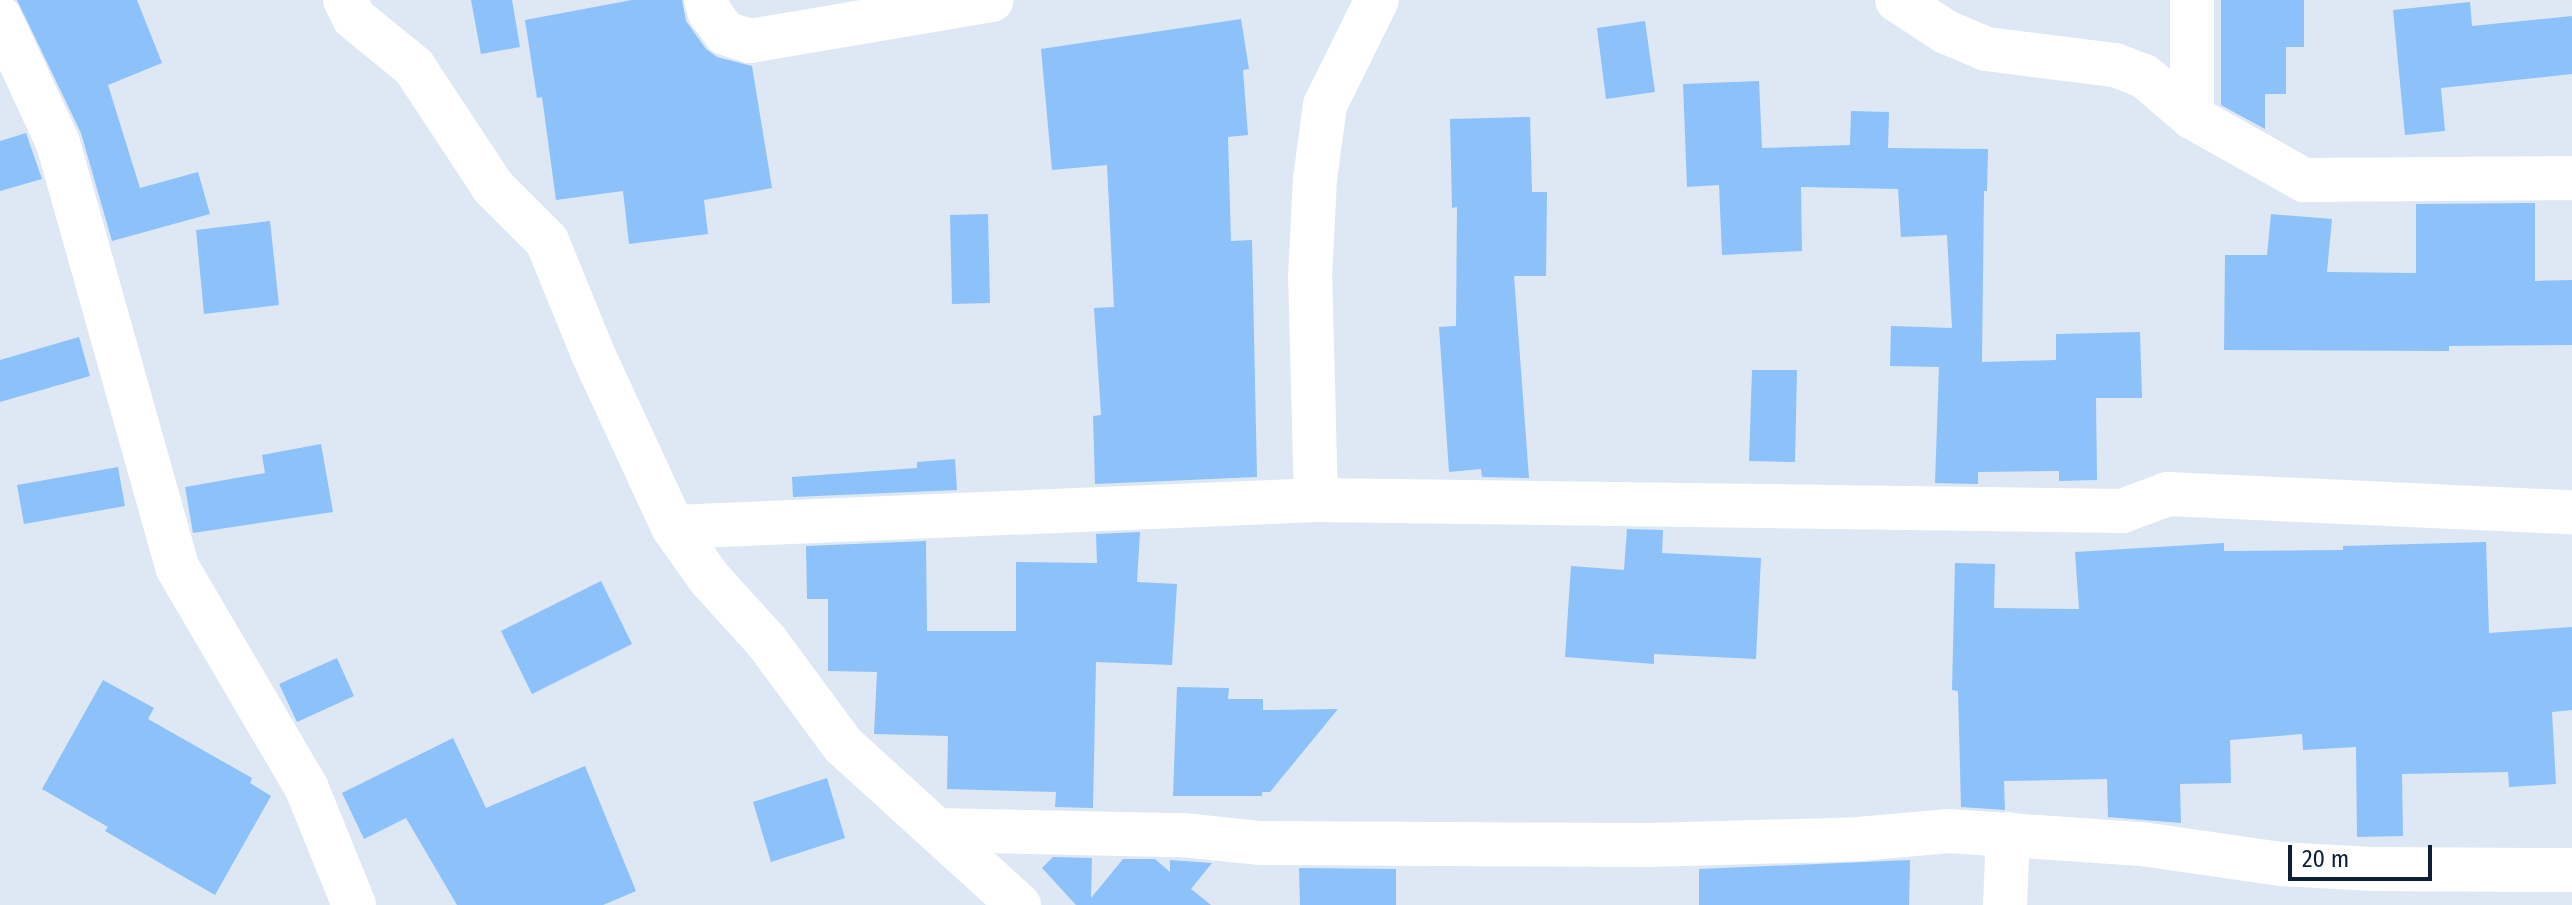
<!DOCTYPE html>
<html>
<head>
<meta charset="utf-8">
<style>
	body { margin:0 }
	#map { position:relative; width:2572px; height:905px; overflow:hidden; background:#dde8f4; font-family:"Fira Sans Condensed",sans-serif }
	div>[style] { position:absolute }
	[style*='--x'] { left:calc(var(--x)*1px); top:calc(var(--y)*1px); width:calc(var(--w)*1px); rotate:calc(var(--a)*1deg) }
	.building>* { inset:0; background:#8cc1fa }
	.minor>* { height:44px; margin:-22px; padding:0 22px; transform-origin:22px; border-radius:22px; background:#fff }
	span { translate:-50% -50%; white-space:nowrap; text-align:center; line-height:1.15; -webkit-text-stroke:6px #fff; paint-order:stroke }
	.scale { position:absolute; left:2288px; top:845px; width:144px; height:36px; box-sizing:border-box; border:4px solid #0c2137; border-top:0; padding-left:10px; font-size:24px; line-height:28px; white-space:nowrap; color:#0c2137; -webkit-text-stroke:6px #fff; paint-order:stroke }
</style>
</head>
<body>
<div id="map">
	<div class="building">
		<i style="clip-path:polygon(17px 0,137px 0,162px 63px,108px 85px,140px 188px,198px 172px,210px 214px,112px 241px,81px 133px)"></i>
		<i style="clip-path:polygon(471px 0,512px 0,520px 47px,481px 54px)"></i>
		<i style="clip-path:polygon(632px 0,682px 0,686px 21px,706px 49px,717px 57px,752px 66px,772px 188px,704px 200px,708px 234px,629px 244px,623px 191px,556px 200px,542px 97px,537px 98px,525px 20px)"></i>
		<i style="clip-path:polygon(2221px 0,2304px 0,2304px 47px,2286px 47px,2286px 94px,2265px 94px,2265px 129px,2221px 105px)"></i>
		<i style="clip-path:polygon(2470px 2px,2472px 26px,2572px 16px,2572px 74px,2441px 88px,2445px 131px,2405px 135px,2393px 10px)"></i>
		<i style="clip-path:polygon(1241px 19px,1249px 69px,1243px 70px,1248px 135px,1228px 137px,1231px 241px,1252px 240px,1257px 477px,1095px 484px,1093px 416px,1101px 415px,1094px 308px,1114px 307px,1107px 165px,1052px 170px,1041px 49px)"></i>
		<i style="clip-path:polygon(1645px 21px,1655px 92px,1606px 99px,1597px 28px)"></i>
		<i style="clip-path:polygon(1759px 81px,1762px 148px,1850px 145px,1851px 111px,1889px 112px,1888px 148px,1988px 149px,1987px 191px,1984px 191px,1982px 362px,2056px 360px,2056px 334px,2140px 332px,2142px 398px,2096px 398px,2097px 480px,2059px 481px,2059px 471px,1978px 472px,1978px 484px,1935px 483px,1939px 367px,1890px 366px,1891px 326px,1952px 328px,1947px 235px,1901px 237px,1898px 189px,1801px 187px,1802px 251px,1722px 255px,1719px 185px,1687px 187px,1683px 84px)"></i>
		<i style="clip-path:polygon(1530px 117px,1532px 192px,1547px 192px,1546px 276px,1514px 276px,1529px 478px,1482px 477px,1481px 469px,1449px 472px,1439px 327px,1456px 326px,1457px 207px,1452px 208px,1450px 119px)"></i>
		<i style="clip-path:polygon(26px 133px,42px 179px,0 191px,0 141px)"></i>
		<i style="clip-path:polygon(2535px 203px,2535px 281px,2572px 280px,2572px 345px,2449px 346px,2449px 351px,2224px 350px,2225px 255px,2267px 255px,2271px 214px,2332px 219px,2327px 272px,2416px 273px,2416px 204px)"></i>
		<i style="clip-path:polygon(988px 214px,990px 303px,952px 304px,950px 215px)"></i>
		<i style="clip-path:polygon(270px 221px,279px 305px,204px 314px,196px 230px)"></i>
		<i style="clip-path:polygon(79px 337px,90px 376px,0 402px,0 360px)"></i>
		<i style="clip-path:polygon(1752px 370px,1797px 370px,1795px 462px,1749px 461px)"></i>
		<i style="clip-path:polygon(321px 444px,333px 512px,193px 533px,185px 487px,265px 473px,262px 455px)"></i>
		<i style="clip-path:polygon(955px 459px,957px 490px,793px 497px,792px 477px,917px 468px,917px 462px)"></i>
		<i style="clip-path:polygon(118px 467px,125px 506px,24px 524px,17px 485px)"></i>
		<i style="clip-path:polygon(1627px 529px,1663px 530px,1662px 553px,1761px 558px,1756px 659px,1654px 654px,1654px 664px,1565px 657px,1571px 566px,1624px 570px)"></i>
		<i style="clip-path:polygon(1140px 532px,1137px 582px,1177px 584px,1172px 665px,1096px 662px,1093px 808px,1055px 807px,1056px 792px,947px 789px,948px 736px,874px 734px,877px 672px,828px 671px,828px 599px,807px 599px,806px 546px,926px 541px,927px 631px,1016px 631px,1016px 562px,1097px 563px,1096px 534px)"></i>
		<i style="clip-path:polygon(2486px 542px,2489px 633px,2572px 627px,2572px 710px,2552px 712px,2556px 784px,2509px 787px,2508px 772px,2402px 774px,2403px 836px,2357px 837px,2356px 747px,2303px 750px,2302px 734px,2230px 740px,2231px 783px,2180px 784px,2181px 823px,2108px 817px,2107px 779px,2004px 781px,2005px 810px,1961px 807px,1958px 691px,1952px 690px,1955px 563px,1995px 564px,1994px 608px,2079px 609px,2075px 552px,2224px 543px,2224px 551px,2343px 550px,2343px 546px)"></i>
		<i style="clip-path:polygon(601px 581px,632px 644px,532px 694px,501px 631px)"></i>
		<i style="clip-path:polygon(337px 658px,354px 696px,297px 722px,279px 684px)"></i>
		<i style="clip-path:polygon(103px 680px,154px 708px,148px 719px,252px 778px,250px 783px,271px 796px,215px 895px,105px 831px,108px 827px,42px 789px)"></i>
		<i style="clip-path:polygon(1177px 687px,1229px 688px,1228px 699px,1263px 699px,1263px 710px,1338px 709px,1270px 792px,1262px 792px,1262px 796px,1173px 796px)"></i>
		<i style="clip-path:polygon(453px 738px,486px 808px,585px 766px,636px 891px,603px 905px,457px 905px,406px 818px,364px 839px,342px 793px)"></i>
		<i style="clip-path:polygon(827px 778px,845px 838px,771px 862px,753px 802px)"></i>
		<i style="clip-path:polygon(1053px 857px,1092px 858px,1091px 898px,1123px 859px,1155px 859px,1170px 872px,1170px 860px,1212px 863px,1191px 889px,1211px 905px,1076px 905px,1042px 868px)"></i>
		<i style="clip-path:polygon(1910px 860px,1909px 905px,1699px 905px,1699px 869px)"></i>
		<i style="clip-path:polygon(1299px 868px,1396px 869px,1396px 905px,1300px 905px)"></i>
	</div>
	<div class="minor">
		<i style="--x:345;--y:0;--w:20;--a:63"></i>
		<i style="--x:354;--y:18;--w:77;--a:39.2"></i>
		<i style="--x:414;--y:67;--w:144;--a:56.6"></i>
		<i style="--x:493;--y:187;--w:76;--a:45"></i>
		<i style="--x:547;--y:241;--w:122;--a:67.8"></i>
		<i style="--x:593;--y:354;--w:191;--a:65.2"></i>
		<i style="--x:673;--y:527;--w:62;--a:54.8"></i>
		<i style="--x:709;--y:578;--w:86;--a:47.8"></i>
		<i style="--x:767;--y:642;--w:128;--a:53.6"></i>
		<i style="--x:843;--y:745;--w:238;--a:42.3"></i>
		<i style="--x:706;--y:0;--w:14;--a:73"></i>
		<i style="--x:710;--y:13;--w:25;--a:53"></i>
		<i style="--x:725;--y:33;--w:26;--a:18"></i>
		<i style="--x:750;--y:41;--w:245;--a:-9.6"></i>
		<i style="--x:1897;--y:0;--w:59;--a:33.1"></i>
		<i style="--x:1946;--y:32;--w:43;--a:23"></i>
		<i style="--x:1986;--y:49;--w:130;--a:7.1"></i>
		<i style="--x:2115;--y:65;--w:31;--a:21"></i>
		<i style="--x:2144;--y:76;--w:63;--a:40.5"></i>
		<i style="--x:2192;--y:117;--w:129;--a:29.4"></i>
		<i style="--x:2304;--y:180;--w:268;--a:-0.4"></i>
		<i style="--x:0;--y:18;--w:138;--a:65.1"></i>
		<i style="--x:58;--y:143;--w:440;--a:74.3"></i>
		<i style="--x:177;--y:567;--w:257;--a:59.6"></i>
		<i style="--x:307;--y:789;--w:125;--a:67.9"></i>
		<i style="--x:2192;--y:117;--w:117;--a:-90"></i>
		<i style="--x:1316;--y:500;--w:223;--a:-91.5"></i>
		<i style="--x:1310;--y:277;--w:98;--a:-87.1"></i>
		<i style="--x:1315;--y:179;--w:75;--a:-82.3"></i>
		<i style="--x:1325;--y:105;--w:117;--a:-63.7"></i>
		<i style="--x:673;--y:527;--w:644;--a:-2.4"></i>
		<i style="--x:1316;--y:500;--w:806;--a:0.78"></i>
		<i style="--x:2122;--y:511;--w:49;--a:-20.3"></i>
		<i style="--x:2168;--y:494;--w:404;--a:2.6"></i>
		<i style="--x:937;--y:830;--w:246;--a:1.2"></i>
		<i style="--x:1183;--y:835;--w:78;--a:5.9"></i>
		<i style="--x:1261;--y:843;--w:388;--a:0.3"></i>
		<i style="--x:1649;--y:845;--w:210;--a:-1.6"></i>
		<i style="--x:1859;--y:839;--w:90;--a:-5.1"></i>
		<i style="--x:1949;--y:831;--w:193;--a:3.9"></i>
		<i style="--x:2142;--y:844;--w:140;--a:8.2"></i>
		<i style="--x:2281;--y:864;--w:91;--a:3.1"></i>
		<i style="--x:2372;--y:869;--w:200;--a:0.3"></i>
		<i style="--x:2005;--y:905;--w:71;--a:-87.6"></i>
	</div>
	<div class="scale">20 m</div>
</div>
</body>
</html>
